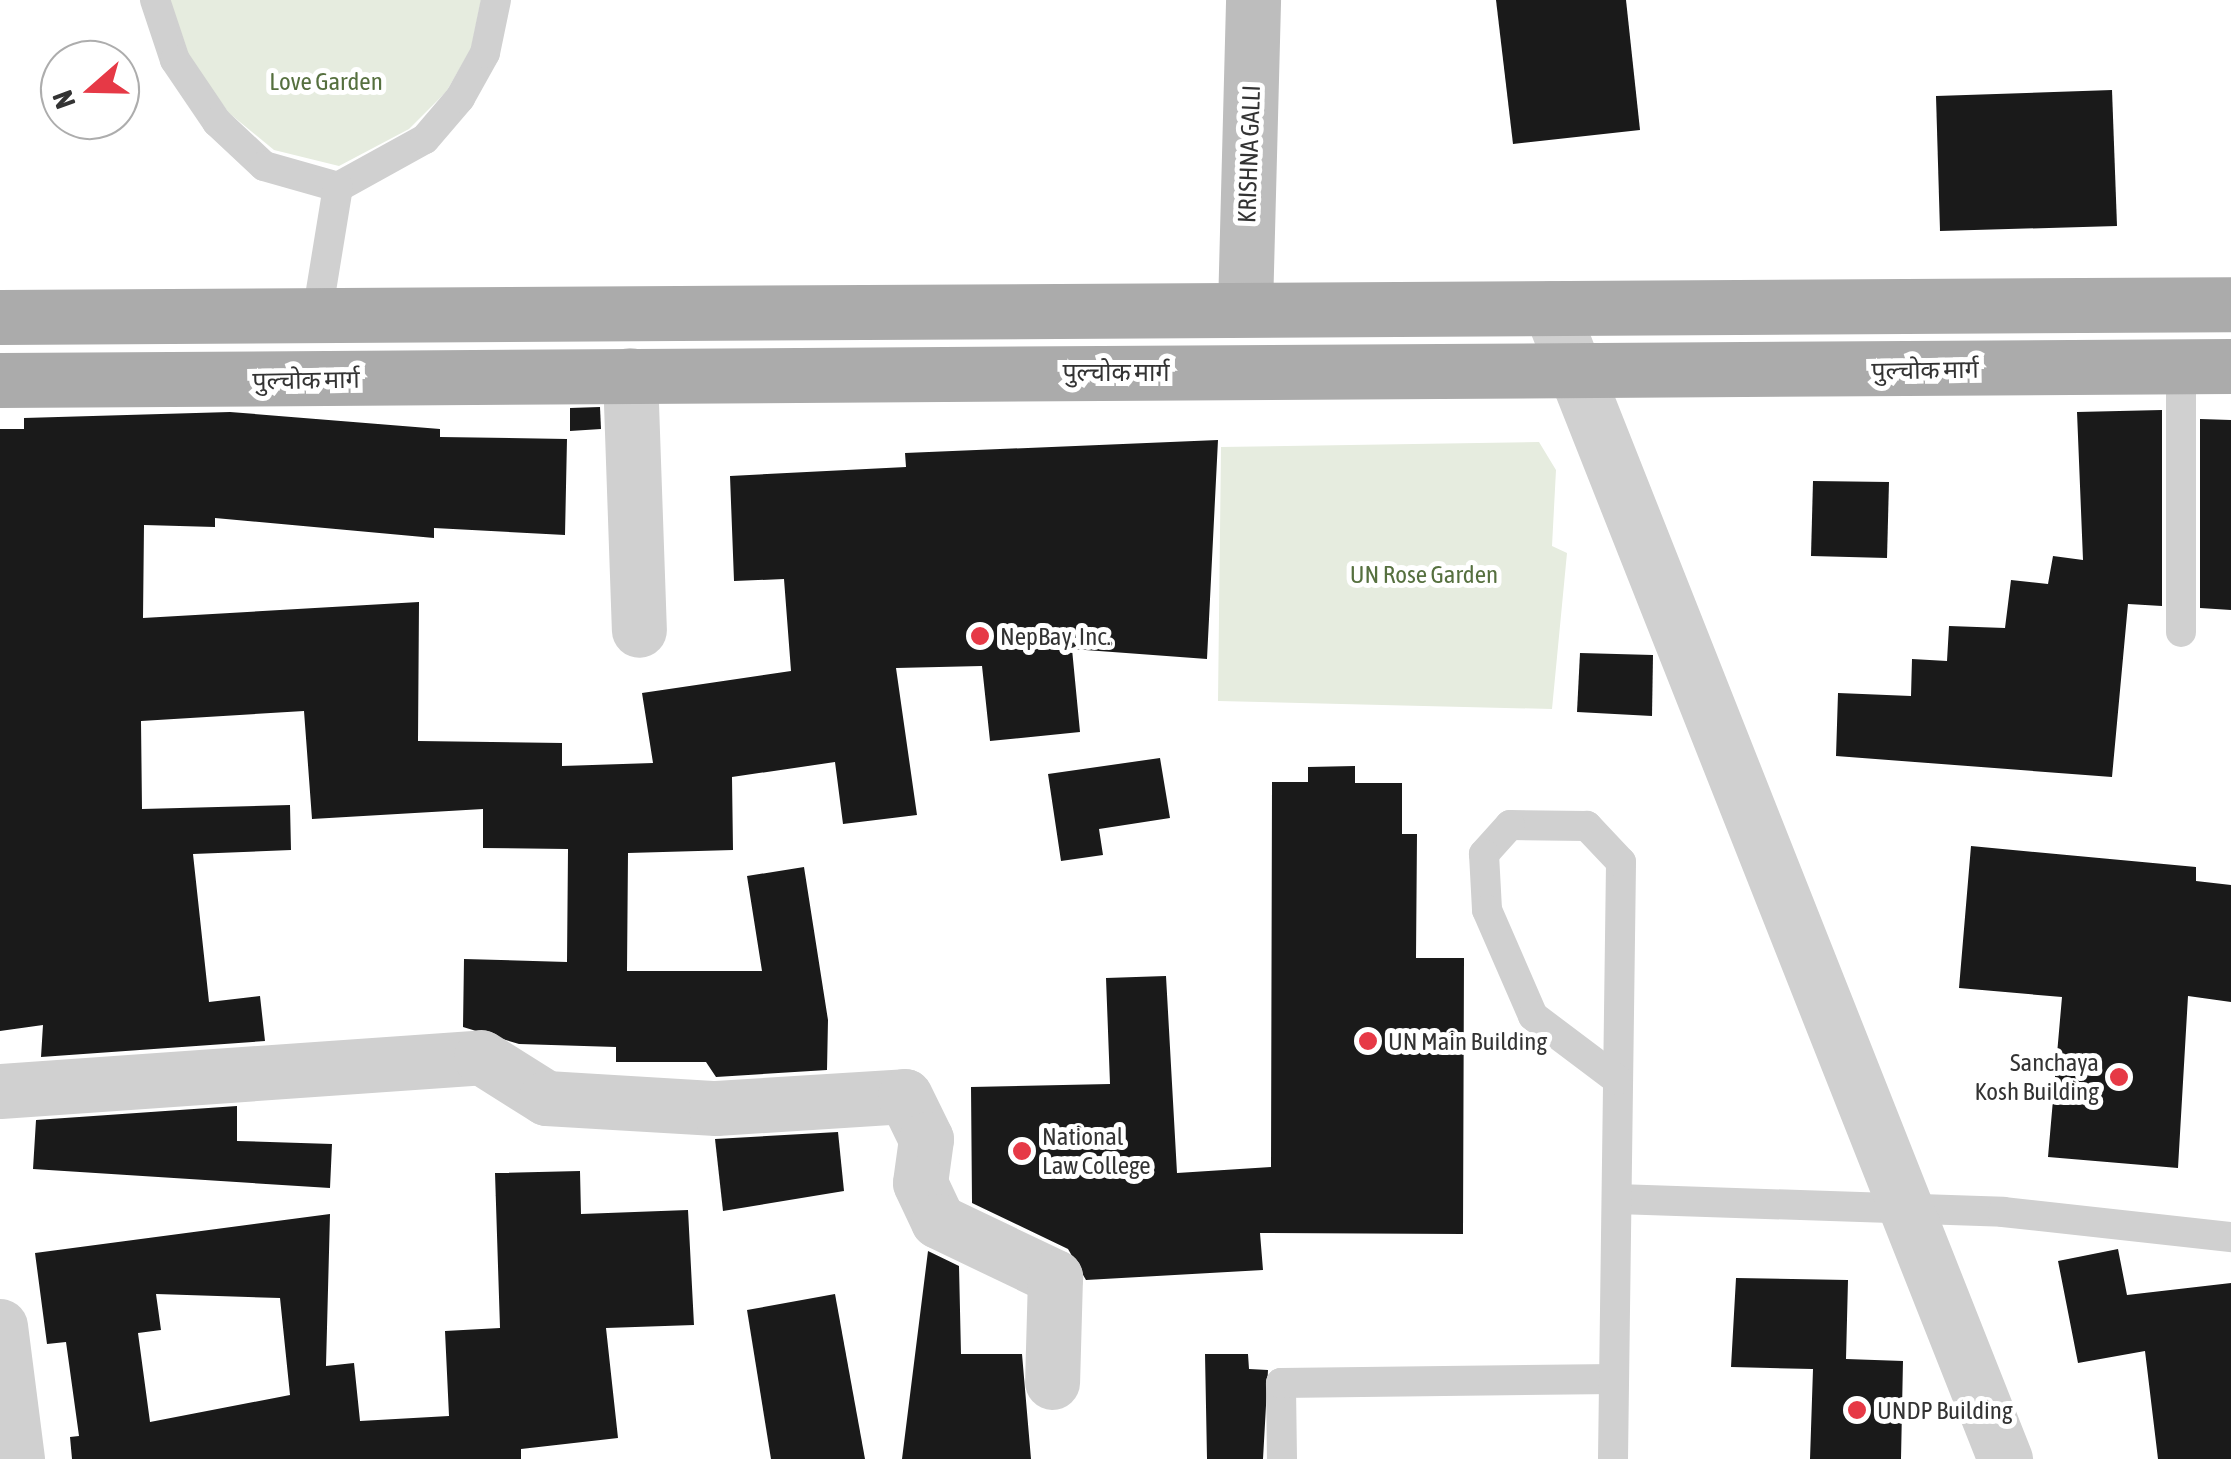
<!DOCTYPE html>
<html>
<head>
<meta charset="utf-8">
<style>
	body { margin:0 }
	#map { position:relative; width:2231px; height:1459px; overflow:hidden; background:#fff; font-family:"Asap Condensed","Noto Sans Devanagari",sans-serif }
	div>[style] { position:absolute }
	[style*='--x'] { left:calc(var(--x)*1px); top:calc(var(--y)*1px); width:calc(var(--w)*1px); rotate:calc(var(--a)*1deg) }
	.green>* { inset:0; background:#e6ecdf }
	.building>* { inset:0; background:#1a1a1a }
	.lane>* { height:30px; margin:-15px; padding:0 15px; transform-origin:15px; border-radius:15px; background:#d0d0d0 }
	.street>* { height:55px; margin:-27.5px; padding:0 27.5px; transform-origin:27.5px; border-radius:27.5px; background:#d0d0d0 }
	.secondary>* { height:55px; margin:-27.5px; padding:0 27.5px; transform-origin:27.5px; border-radius:27.5px; background:#bdbdbd }
	.primary>* { height:55px; margin:-27.5px; padding:0 27.5px; transform-origin:27.5px; border-radius:27.5px; background:#ababab }
	.dots>* { width:28px; height:28px; translate:-50% -50%; box-sizing:border-box; border:5px solid #fff; border-radius:50% }
	span { translate:-50% -50%; white-space:nowrap; text-align:center; line-height:1.15; -webkit-text-stroke:10px #fff; paint-order:stroke }
	.park-label { font-size:25px; color:#56703f }
	.street-label { font-size:25px; color:#333 }
	.poi-label { font-size:25px; color:#333 }
	.left { translate:0 -50%; text-align:left }
	.right { translate:-100% -50%; text-align:right }
	.north { position:absolute; left:40px; top:40px; width:100px; height:100px; box-sizing:border-box; background:#fff; border:2px solid #adadad; border-radius:50%; rotate:250deg; font-size:28px; font-weight:700; line-height:40px; text-align:center; color:#333 }
	.north::after { content:''; display:block; margin:auto; width:35px; height:45px; background:#e63946; clip-path:polygon(50% 0,100% 100%,50% 72%,0 100%) }
</style>
</head>
<body>
<div id="map">
	<div class="green">
		<i style="clip-path:polygon(167px 0,481px 0,471px 49px,446px 92px,409px 129px,339px 166px,274px 150px,229px 113px,190px 60px)"></i>
		<i style="clip-path:polygon(1539px 442px,1556px 470px,1552px 546px,1567px 553px,1552px 709px,1218px 701px,1221px 447px)"></i>
	</div>
	<div class="building">
		<i style="clip-path:polygon(1496px 0,1626px 0,1640px 130px,1513px 144px)"></i>
		<i style="clip-path:polygon(2112px 90px,2117px 226px,1940px 231px,1936px 96px)"></i>
		<i style="clip-path:polygon(600px 407px,601px 429px,570px 431px,570px 408px)"></i>
		<i style="clip-path:polygon(2162px 410px,2162px 606px,2128px 604px,2112px 777px,1836px 756px,1838px 693px,1911px 696px,1912px 659px,1947px 661px,1949px 626px,2005px 628px,2011px 580px,2048px 584px,2053px 556px,2083px 560px,2077px 412px)"></i>
		<i style="clip-path:polygon(230px 412px,440px 429px,440px 437px,567px 439px,565px 535px,434px 528px,434px 538px,215px 518px,215px 527px,144px 525px,143px 618px,419px 602px,418px 741px,562px 743px,562px 766px,653px 763px,642px 693px,791px 671px,784px 579px,734px 581px,730px 476px,906px 467px,905px 453px,1218px 440px,1207px 659px,1072px 649px,1080px 732px,990px 741px,982px 666px,896px 668px,917px 815px,843px 824px,835px 762px,732px 777px,733px 850px,628px 853px,627px 971px,762px 971px,747px 876px,804px 867px,828px 1020px,827px 1070px,716px 1077px,706px 1062px,616px 1062px,616px 1047px,519px 1044px,463px 1027px,464px 959px,567px 962px,568px 849px,483px 848px,483px 809px,312px 819px,304px 711px,141px 721px,142px 809px,290px 805px,291px 850px,193px 854px,209px 1002px,260px 996px,265px 1041px,41px 1057px,43px 1025px,0 1031px,0 429px,24px 429px,24px 418px)"></i>
		<i style="clip-path:polygon(2200px 419px,2231px 420px,2231px 610px,2200px 608px)"></i>
		<i style="clip-path:polygon(1813px 481px,1889px 482px,1887px 558px,1811px 556px)"></i>
		<i style="clip-path:polygon(1580px 653px,1653px 655px,1652px 716px,1577px 712px)"></i>
		<i style="clip-path:polygon(1160px 758px,1170px 818px,1099px 829px,1103px 855px,1061px 861px,1048px 774px)"></i>
		<i style="clip-path:polygon(1355px 766px,1355px 783px,1402px 783px,1402px 834px,1417px 834px,1416px 958px,1464px 958px,1463px 1234px,1260px 1233px,1263px 1270px,1086px 1280px,1068px 1249px,972px 1203px,971px 1087px,1110px 1084px,1106px 978px,1166px 976px,1177px 1173px,1271px 1167px,1272px 782px,1308px 782px,1308px 767px)"></i>
		<i style="clip-path:polygon(1971px 846px,2196px 867px,2196px 881px,2231px 885px,2231px 1002px,2188px 996px,2178px 1168px,2048px 1157px,2062px 997px,1959px 988px)"></i>
		<i style="clip-path:polygon(237px 1106px,237px 1141px,332px 1144px,330px 1188px,33px 1169px,36px 1120px)"></i>
		<i style="clip-path:polygon(838px 1132px,844px 1191px,723px 1211px,715px 1139px)"></i>
		<i style="clip-path:polygon(evenodd,580px 1171px,581px 1214px,688px 1210px,694px 1325px,606px 1328px,618px 1438px,521px 1449px,521px 1459px,72px 1459px,70px 1437px,79px 1436px,66px 1342px,47px 1344px,35px 1253px,330px 1214px,326px 1366px,354px 1363px,360px 1421px,449px 1416px,445px 1331px,500px 1328px,495px 1173px,580px 1171px,156px 1294px,280px 1298px,290px 1395px,150px 1422px,138px 1333px,161px 1330px,156px 1294px)"></i>
		<i style="clip-path:polygon(2118px 1249px,2127px 1295px,2231px 1283px,2231px 1459px,2158px 1459px,2145px 1351px,2078px 1363px,2058px 1261px)"></i>
		<i style="clip-path:polygon(928px 1251px,959px 1266px,961px 1354px,1022px 1354px,1031px 1459px,902px 1459px)"></i>
		<i style="clip-path:polygon(1736px 1278px,1848px 1280px,1846px 1359px,1903px 1361px,1901px 1459px,1810px 1459px,1813px 1369px,1731px 1367px)"></i>
		<i style="clip-path:polygon(835px 1294px,865px 1459px,771px 1459px,747px 1310px)"></i>
		<i style="clip-path:polygon(1205px 1354px,1248px 1354px,1249px 1369px,1268px 1370px,1263px 1459px,1207px 1459px)"></i>
	</div>
	<div class="lane">
		<i style="--x:155;--y:0;--w:63;--a:71.6"></i>
		<i style="--x:175;--y:60;--w:75;--a:55.9"></i>
		<i style="--x:217;--y:122;--w:64;--a:43.1"></i>
		<i style="--x:264;--y:166;--w:77;--a:15.8"></i>
		<i style="--x:338;--y:187;--w:99;--a:-28.9"></i>
		<i style="--x:425;--y:139;--w:54;--a:-49.5"></i>
		<i style="--x:460;--y:98;--w:51;--a:-60.9"></i>
		<i style="--x:485;--y:53;--w:54;--a:-78.3"></i>
		<i style="--x:316;--y:321;--w:136;--a:-80.7"></i>
		<i style="--x:2181;--y:366;--w:266;--a:90"></i>
		<i style="--x:1617;--y:1199;--w:386;--a:1.9"></i>
		<i style="--x:2003;--y:1212;--w:229;--a:6.3"></i>
		<i style="--x:1282;--y:1459;--w:76;--a:-90.8"></i>
		<i style="--x:1281;--y:1383;--w:333;--a:-0.7"></i>
		<i style="--x:1613;--y:1459;--w:597;--a:-89.23"></i>
		<i style="--x:1621;--y:862;--w:50;--a:-133.4"></i>
		<i style="--x:1587;--y:826;--w:77;--a:-179.3"></i>
		<i style="--x:1510;--y:825;--w:39;--a:132"></i>
		<i style="--x:1484;--y:854;--w:56;--a:86.9"></i>
		<i style="--x:1487;--y:910;--w:116;--a:66.5"></i>
		<i style="--x:1533;--y:1016;--w:106;--a:37"></i>
	</div>
	<div class="street">
		<i style="--x:1550;--y:308;--w:1238;--a:68.43"></i>
		<i style="--x:630;--y:375;--w:255;--a:88"></i>
		<i style="--x:0;--y:1091;--w:482;--a:-4"></i>
		<i style="--x:481;--y:1057;--w:77;--a:32.2"></i>
		<i style="--x:546;--y:1098;--w:170;--a:3.4"></i>
		<i style="--x:716;--y:1108;--w:189;--a:-3.6"></i>
		<i style="--x:905;--y:1096;--w:48;--a:64"></i>
		<i style="--x:926;--y:1139;--w:44;--a:97.8"></i>
		<i style="--x:920;--y:1183;--w:42;--a:64.7"></i>
		<i style="--x:938;--y:1221;--w:130;--a:25.6"></i>
		<i style="--x:1055;--y:1277;--w:105;--a:91.6"></i>
		<i style="--x:0;--y:1326;--w:134;--a:82.7"></i>
	</div>
	<div class="secondary">
		<i style="--x:1245;--y:308;--w:308;--a:-88.5"></i>
	</div>
	<div class="primary">
		<i style="--x:0;--y:317;--w:2231;--a:-0.33"></i>
		<i style="--x:0;--y:380;--w:2231;--a:-0.36"></i>
	</div>
	<div class="dots">
		<i style="left:980px;top:636px;background:#e63946"></i>
		<i style="left:1368px;top:1041px;background:#e63946"></i>
		<i style="left:2119px;top:1077px;background:#e63946"></i>
		<i style="left:1022px;top:1151px;background:#e63946"></i>
		<i style="left:1857px;top:1410px;background:#e63946"></i>
	</div>
	<div class="park-label">
		<span style="left:326px;top:81px">Love Garden</span>
		<span style="left:1424px;top:574px">UN Rose Garden</span>
	</div>
	<div class="street-label">
		<span style="left:1249px;top:154px;rotate:-88deg">KRISHNA GALLI</span>
		<span style="left:1925px;top:370px;rotate:-1deg">पुल्चोक मार्ग</span>
		<span style="left:1116px;top:372px">पुल्चोक मार्ग</span>
		<span style="left:306px;top:380px;rotate:-1deg">पुल्चोक मार्ग</span>
	</div>
	<div class="poi-label">
		<span class="left" style="left:1000px;top:636px">NepBay, Inc.</span>
		<span class="left" style="left:1388px;top:1041px">UN Main Building</span>
		<span class="right" style="left:2099px;top:1077px">Sanchaya<br>Kosh Building</span>
		<span class="left" style="left:1042px;top:1151px">National<br>Law College</span>
		<span class="left" style="left:1877px;top:1410px">UNDP Building</span>
	</div>
	<div class="north">N</div>
</div>
</body>
</html>
